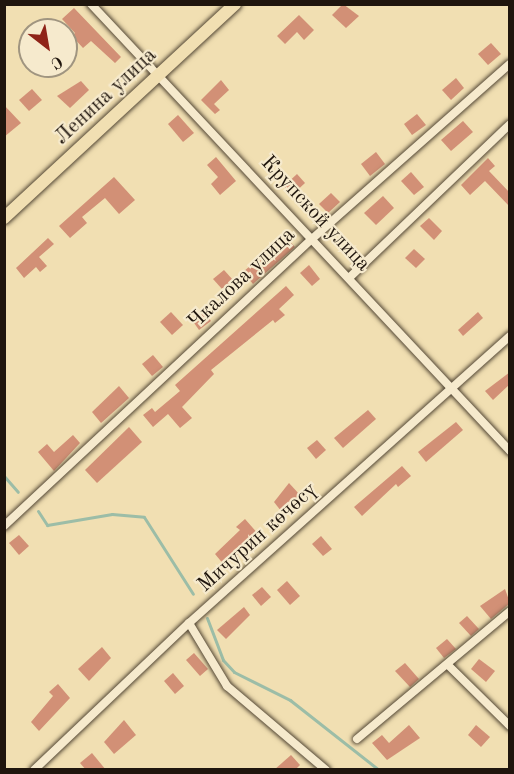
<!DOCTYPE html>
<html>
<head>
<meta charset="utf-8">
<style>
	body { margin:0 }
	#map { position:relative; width:514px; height:774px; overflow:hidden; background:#f1dfb2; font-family:"Old Standard TT",serif }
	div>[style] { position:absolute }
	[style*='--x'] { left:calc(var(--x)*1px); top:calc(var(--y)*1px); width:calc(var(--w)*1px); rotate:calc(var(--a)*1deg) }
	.stream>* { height:3px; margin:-1.5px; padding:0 1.5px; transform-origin:1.5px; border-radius:1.5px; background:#9cbda7 }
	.building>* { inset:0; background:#d29076 }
	.roads { filter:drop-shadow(0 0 2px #544836) drop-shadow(0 0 2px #544836) }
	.minor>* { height:8px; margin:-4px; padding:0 4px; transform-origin:4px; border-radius:4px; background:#f6eacd }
	.primary>* { height:12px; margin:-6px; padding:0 6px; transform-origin:6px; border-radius:6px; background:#f1dfb2 }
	span { translate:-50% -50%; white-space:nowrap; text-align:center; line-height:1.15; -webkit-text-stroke:4.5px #f6eacd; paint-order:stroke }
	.street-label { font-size:21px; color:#1f150d }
	.frame { position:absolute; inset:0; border:6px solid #1f150d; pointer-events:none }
	.north { position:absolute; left:18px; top:18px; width:60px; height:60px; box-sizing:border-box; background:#f6eacd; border:2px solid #a09580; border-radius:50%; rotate:149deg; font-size:16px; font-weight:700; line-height:24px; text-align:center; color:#1f150d }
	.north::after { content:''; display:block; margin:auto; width:21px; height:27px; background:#8f2418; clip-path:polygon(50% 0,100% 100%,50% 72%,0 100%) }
</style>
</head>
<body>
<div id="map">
	<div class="stream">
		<i style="--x:4;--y:476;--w:21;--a:49"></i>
		<i style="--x:38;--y:511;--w:17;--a:57"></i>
		<i style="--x:47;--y:525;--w:66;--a:-9.6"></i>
		<i style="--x:112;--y:514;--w:32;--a:5"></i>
		<i style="--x:144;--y:517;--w:91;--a:57.5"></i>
		<i style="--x:207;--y:618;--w:45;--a:69.1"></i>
		<i style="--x:223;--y:660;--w:16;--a:47"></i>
		<i style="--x:234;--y:672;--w:63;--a:26.6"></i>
		<i style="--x:290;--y:700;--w:113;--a:38.2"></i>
	</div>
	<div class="building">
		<i style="clip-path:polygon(343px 4px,359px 16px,346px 28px,332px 15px)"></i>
		<i style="clip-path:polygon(74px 8px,121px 57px,115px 63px,91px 41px,83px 48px,72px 36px,75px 33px,62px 19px)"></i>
		<i style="clip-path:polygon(299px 15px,314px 30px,304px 40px,297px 32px,285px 44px,277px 36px)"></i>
		<i style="clip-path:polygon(491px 43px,501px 54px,488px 65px,478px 54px)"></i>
		<i style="clip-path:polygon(456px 78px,464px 88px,451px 100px,442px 90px)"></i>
		<i style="clip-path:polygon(221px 80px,229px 90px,214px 104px,220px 110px,215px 114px,201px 100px)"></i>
		<i style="clip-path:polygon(81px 81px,89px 90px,70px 108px,57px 96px)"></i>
		<i style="clip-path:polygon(32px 89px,42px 100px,29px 111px,19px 100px)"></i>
		<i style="clip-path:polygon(4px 105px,21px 123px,4px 137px)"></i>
		<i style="clip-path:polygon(417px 114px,426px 125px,412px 135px,404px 124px)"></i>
		<i style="clip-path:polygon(178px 115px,194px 133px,183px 142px,168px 124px)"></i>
		<i style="clip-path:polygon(463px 121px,473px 132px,451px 151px,441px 140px)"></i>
		<i style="clip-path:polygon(376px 152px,385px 164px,370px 176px,361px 164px)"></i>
		<i style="clip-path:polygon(216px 157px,236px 181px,220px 195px,211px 184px,218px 177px,207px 165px)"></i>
		<i style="clip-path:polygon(488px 158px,495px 166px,489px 171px,510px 193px,510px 207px,485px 181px,470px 195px,461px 185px)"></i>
		<i style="clip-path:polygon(411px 172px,424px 187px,414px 195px,401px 181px)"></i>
		<i style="clip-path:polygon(297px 174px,305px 183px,292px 195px,284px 186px)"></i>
		<i style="clip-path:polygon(114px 177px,135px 200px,119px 214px,105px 198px,82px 217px,87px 223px,70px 238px,59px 226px)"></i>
		<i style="clip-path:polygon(331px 193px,340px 202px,328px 213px,319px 204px)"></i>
		<i style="clip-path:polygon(383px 196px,394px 208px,376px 225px,364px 213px)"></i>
		<i style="clip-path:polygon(429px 218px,442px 231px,434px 240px,420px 226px)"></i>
		<i style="clip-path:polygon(285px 236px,295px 247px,253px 284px,243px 272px,250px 266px,253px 268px)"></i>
		<i style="clip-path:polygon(48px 238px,54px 244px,39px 257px,47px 266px,40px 272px,36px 267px,24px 278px,16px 268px)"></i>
		<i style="clip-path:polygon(414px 249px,425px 259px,416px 268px,405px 258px)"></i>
		<i style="clip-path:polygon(309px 265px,320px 279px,312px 286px,300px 273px)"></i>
		<i style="clip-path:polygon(224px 270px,233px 280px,222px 289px,213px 279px)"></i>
		<i style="clip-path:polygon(286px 286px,294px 295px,279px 309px,285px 315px,275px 323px,273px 320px,211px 370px,214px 374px,182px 407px,192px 418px,180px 428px,168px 414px,153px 427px,143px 415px,152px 408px,155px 412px,180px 391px,175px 385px)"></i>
		<i style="clip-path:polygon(204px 311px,211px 321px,199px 330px,192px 320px)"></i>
		<i style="clip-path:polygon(171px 312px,183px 325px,172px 335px,160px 322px)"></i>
		<i style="clip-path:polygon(478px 312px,483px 318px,463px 336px,458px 330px)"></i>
		<i style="clip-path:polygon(153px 355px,163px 367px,152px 376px,142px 364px)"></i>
		<i style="clip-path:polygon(510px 372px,510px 384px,493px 400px,485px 391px)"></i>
		<i style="clip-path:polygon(119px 386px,129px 398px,101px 423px,92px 412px)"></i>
		<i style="clip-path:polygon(368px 410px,376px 419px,343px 448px,334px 438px)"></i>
		<i style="clip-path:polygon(456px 422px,463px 430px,426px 462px,418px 452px)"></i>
		<i style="clip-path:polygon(129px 427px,142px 442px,97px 483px,85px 470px)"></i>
		<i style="clip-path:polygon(73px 435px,80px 443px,54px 471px,38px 452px,47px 444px,54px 452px)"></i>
		<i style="clip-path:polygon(317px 440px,326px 450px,316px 459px,307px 448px)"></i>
		<i style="clip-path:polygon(402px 466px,411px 476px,398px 487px,396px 484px,362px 516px,354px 507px)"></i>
		<i style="clip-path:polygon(289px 483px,300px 495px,281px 511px,274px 502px)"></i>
		<i style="clip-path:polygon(245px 519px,260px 536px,225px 566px,215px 554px,240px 530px,236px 527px)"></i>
		<i style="clip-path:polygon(19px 535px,29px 546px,19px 555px,9px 543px)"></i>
		<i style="clip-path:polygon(321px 536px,332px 549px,323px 556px,312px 544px)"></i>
		<i style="clip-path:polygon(287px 581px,300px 596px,290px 605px,277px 590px)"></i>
		<i style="clip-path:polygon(262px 587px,271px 597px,261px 606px,252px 595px)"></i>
		<i style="clip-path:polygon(505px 589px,510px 603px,491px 619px,480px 606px)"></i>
		<i style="clip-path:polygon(244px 607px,250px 615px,226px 639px,217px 630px)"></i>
		<i style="clip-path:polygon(467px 616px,479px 629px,471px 636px,459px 623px)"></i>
		<i style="clip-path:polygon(447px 639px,456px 649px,444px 658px,436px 648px)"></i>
		<i style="clip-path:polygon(102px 647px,111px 658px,89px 681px,78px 669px)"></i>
		<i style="clip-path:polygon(194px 653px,208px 669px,200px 676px,186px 660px)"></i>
		<i style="clip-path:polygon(479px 659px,495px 671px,486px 682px,471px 669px)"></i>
		<i style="clip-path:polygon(405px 663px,419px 679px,410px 687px,395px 671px)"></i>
		<i style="clip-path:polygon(173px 673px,184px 686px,175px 694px,164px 681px)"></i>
		<i style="clip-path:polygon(58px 684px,70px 698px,39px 731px,31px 722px,53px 696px,49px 692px)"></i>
		<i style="clip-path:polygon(124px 720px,136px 735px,114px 754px,104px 742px)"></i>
		<i style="clip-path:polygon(409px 725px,420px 738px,387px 760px,372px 743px,382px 735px,389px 743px)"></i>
		<i style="clip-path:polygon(476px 725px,490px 737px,481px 747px,468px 735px)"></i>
		<i style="clip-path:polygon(92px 753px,106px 770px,86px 770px,80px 763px)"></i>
		<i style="clip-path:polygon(291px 755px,300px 765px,295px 770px,274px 770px)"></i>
	</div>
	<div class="roads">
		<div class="minor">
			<i style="--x:91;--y:4;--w:613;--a:46.85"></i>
			<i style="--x:350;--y:277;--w:221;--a:-43.7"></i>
			<i style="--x:4;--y:526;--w:422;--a:-43"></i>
			<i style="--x:313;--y:238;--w:263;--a:-41.5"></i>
			<i style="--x:189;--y:623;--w:74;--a:58.9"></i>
			<i style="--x:227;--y:686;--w:130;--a:40.3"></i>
			<i style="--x:449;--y:666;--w:86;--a:44.5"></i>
			<i style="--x:357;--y:739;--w:199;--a:-39.9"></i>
			<i style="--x:34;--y:770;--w:214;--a:-43.5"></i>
			<i style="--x:189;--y:623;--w:431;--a:-41.8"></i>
		</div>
		<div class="primary">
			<i style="--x:4;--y:218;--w:315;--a:-42.8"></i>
		</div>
	</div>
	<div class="street-label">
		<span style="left:106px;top:97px;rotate:-43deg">Ленина улица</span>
		<span style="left:315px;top:214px;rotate:47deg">Крупской улица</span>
		<span style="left:242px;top:279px;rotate:-43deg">Чкалова улица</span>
		<span style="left:258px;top:538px;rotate:-42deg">Мичурин көчөсү</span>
	</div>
	<div class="frame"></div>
	<div class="north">С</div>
</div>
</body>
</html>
